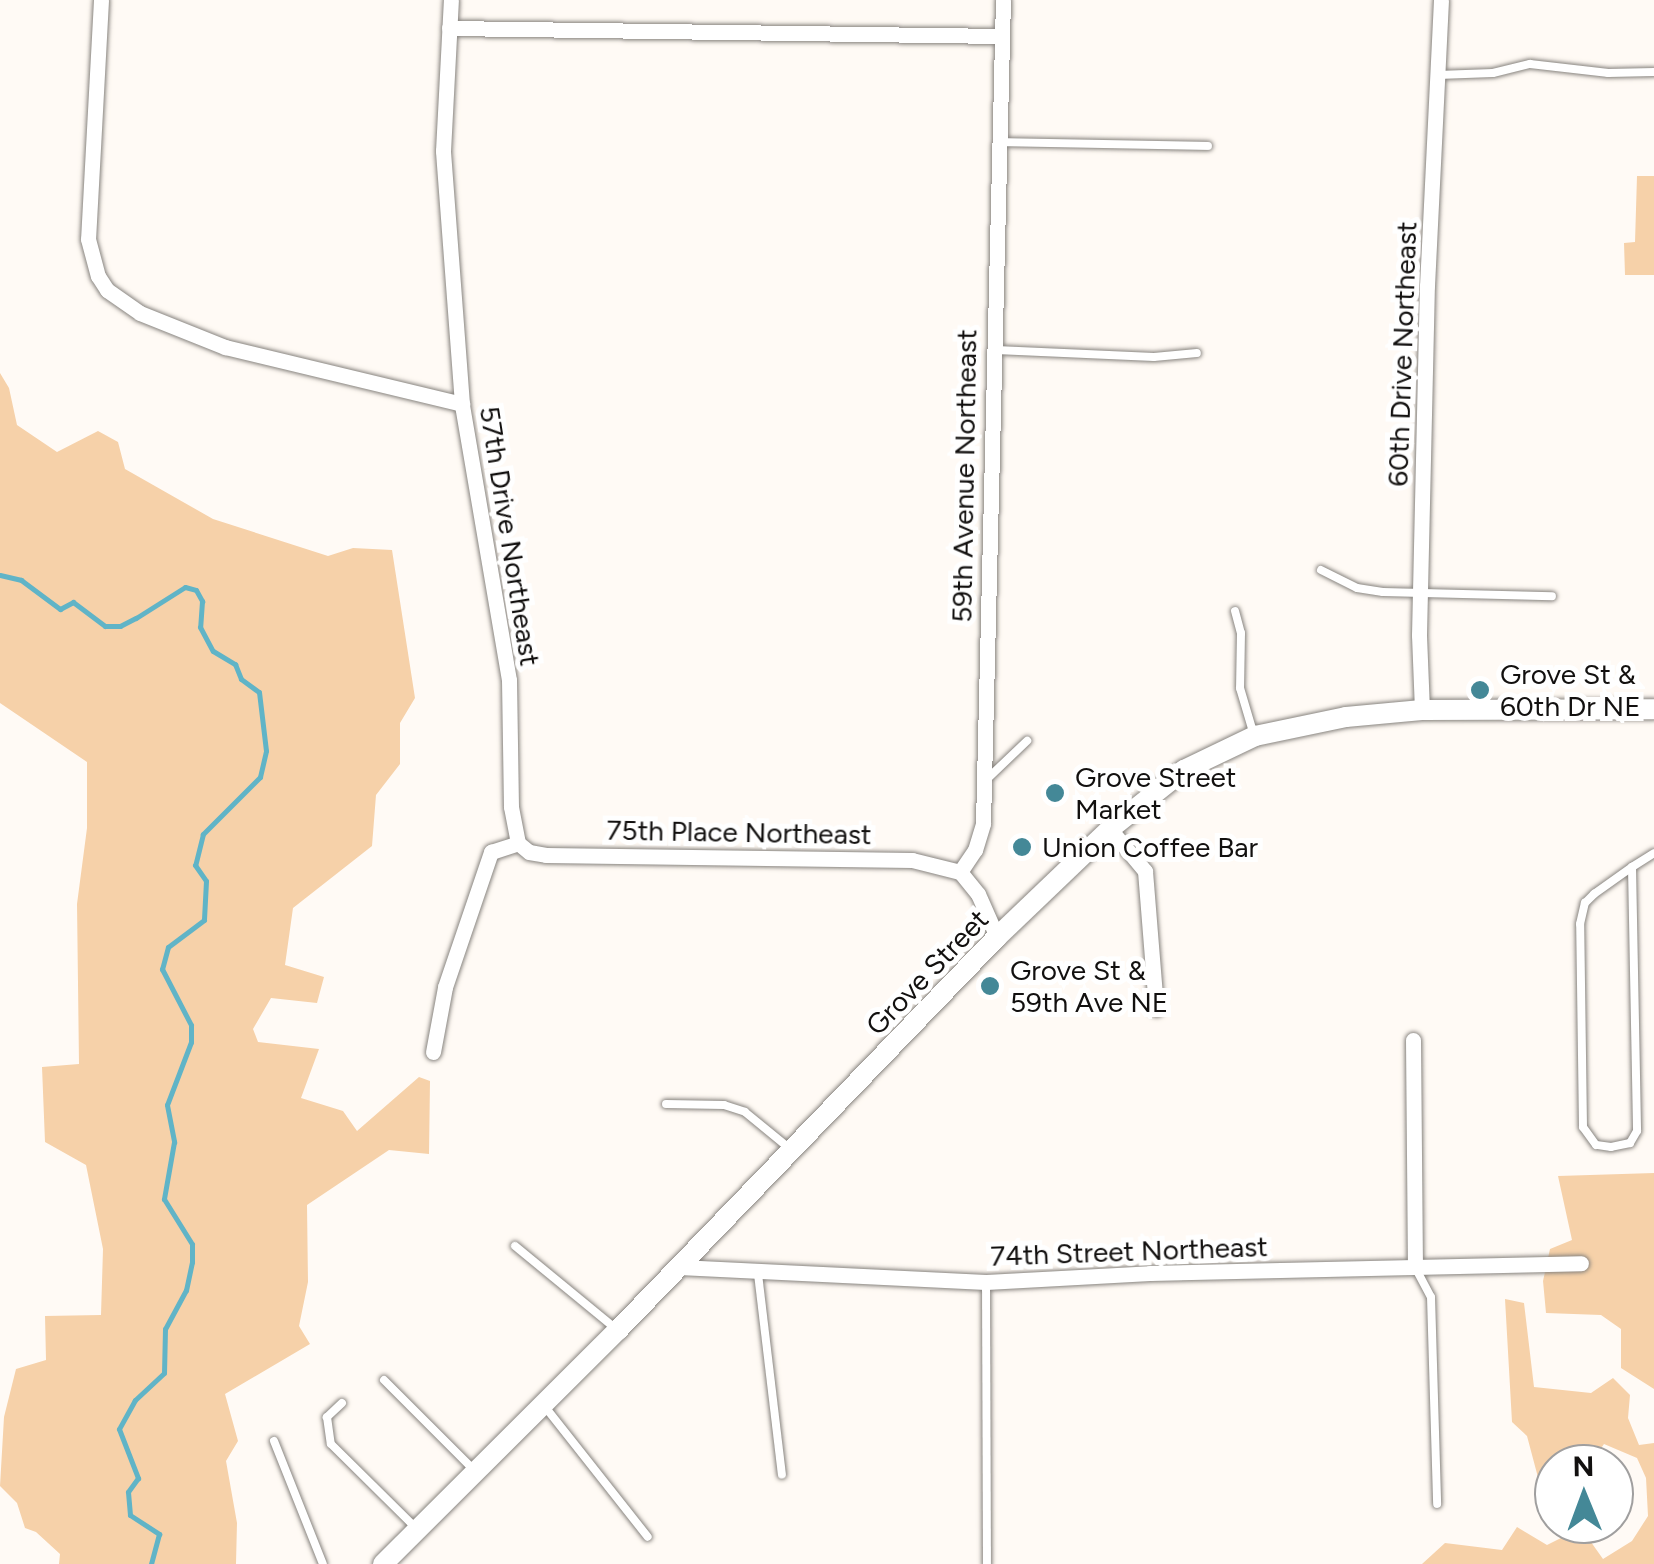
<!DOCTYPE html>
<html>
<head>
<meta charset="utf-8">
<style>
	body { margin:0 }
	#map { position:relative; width:1654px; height:1564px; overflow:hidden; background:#fffaf5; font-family:Figtree,sans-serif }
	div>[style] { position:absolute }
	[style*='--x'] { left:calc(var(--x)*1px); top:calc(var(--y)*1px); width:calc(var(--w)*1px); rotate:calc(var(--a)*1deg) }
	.green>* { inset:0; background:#f6d1a9 }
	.stream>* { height:5px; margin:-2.5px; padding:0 2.5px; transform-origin:2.5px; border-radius:2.5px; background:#60b4c7 }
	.roads { filter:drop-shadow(0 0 2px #88847f) drop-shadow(0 0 2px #88847f) }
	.service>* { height:8px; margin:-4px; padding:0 4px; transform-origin:4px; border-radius:4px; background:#fff }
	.minor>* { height:15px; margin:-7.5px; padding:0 7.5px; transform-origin:7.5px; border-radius:7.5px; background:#fff }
	.tertiary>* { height:20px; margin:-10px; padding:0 10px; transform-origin:10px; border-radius:10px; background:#fff }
	.dots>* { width:28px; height:28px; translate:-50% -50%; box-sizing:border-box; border:5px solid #fff; border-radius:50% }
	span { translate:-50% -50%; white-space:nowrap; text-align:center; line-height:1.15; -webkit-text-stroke:10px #fff; paint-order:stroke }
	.street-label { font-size:28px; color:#12100f }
	.poi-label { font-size:28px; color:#12100f }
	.left { translate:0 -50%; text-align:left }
	.north { position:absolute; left:1534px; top:1444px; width:100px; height:100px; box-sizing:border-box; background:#fff; border:2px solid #a09f9f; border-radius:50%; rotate:359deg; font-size:28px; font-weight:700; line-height:40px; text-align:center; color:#12100f }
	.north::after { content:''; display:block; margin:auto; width:35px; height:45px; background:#448897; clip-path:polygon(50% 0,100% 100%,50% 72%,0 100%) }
</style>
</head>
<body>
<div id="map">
	<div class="green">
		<i style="clip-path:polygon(1637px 176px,1654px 176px,1654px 275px,1625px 275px,1624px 243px,1635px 242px)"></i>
		<i style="clip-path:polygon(0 373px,9px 388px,17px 425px,57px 452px,98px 431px,118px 442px,125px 469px,213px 519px,328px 556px,353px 548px,392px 550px,415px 698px,400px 723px,400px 764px,376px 795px,372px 846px,293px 908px,285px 965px,324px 977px,317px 1003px,271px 998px,253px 1029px,258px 1042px,319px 1049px,301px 1098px,343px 1111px,357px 1131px,419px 1077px,430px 1081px,429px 1154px,389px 1150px,307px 1205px,308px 1282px,299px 1326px,310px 1344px,225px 1394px,238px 1441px,226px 1461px,237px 1523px,236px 1564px,59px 1564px,60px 1554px,36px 1532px,25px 1528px,17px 1503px,0 1486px,4px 1417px,16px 1369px,46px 1360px,45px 1316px,101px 1315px,103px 1249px,86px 1165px,45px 1142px,42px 1067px,79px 1064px,77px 904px,87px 828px,87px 762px,0 703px)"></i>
		<i style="clip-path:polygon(1654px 1173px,1654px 1389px,1621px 1368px,1621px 1329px,1601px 1315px,1546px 1313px,1543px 1281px,1550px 1249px,1572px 1240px,1558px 1176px)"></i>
		<i style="clip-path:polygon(1505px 1299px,1524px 1303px,1534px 1387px,1591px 1393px,1613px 1378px,1630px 1395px,1628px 1418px,1639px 1445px,1654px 1443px,1654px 1564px,1422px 1564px,1445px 1543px,1502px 1550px,1517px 1527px,1547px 1545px,1581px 1528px,1603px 1559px,1632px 1541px,1648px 1516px,1646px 1478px,1637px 1458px,1604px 1444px,1595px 1457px,1598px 1464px,1554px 1464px,1554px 1503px,1544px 1500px,1527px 1436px,1512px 1422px)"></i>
	</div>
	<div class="stream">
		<i style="--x:0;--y:575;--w:22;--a:13"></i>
		<i style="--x:21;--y:580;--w:49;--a:36.6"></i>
		<i style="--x:60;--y:609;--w:15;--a:-28"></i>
		<i style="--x:73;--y:602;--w:40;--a:37"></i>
		<i style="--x:105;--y:626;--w:15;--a:0"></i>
		<i style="--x:120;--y:626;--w:18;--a:-27"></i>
		<i style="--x:136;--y:618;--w:58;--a:-32.3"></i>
		<i style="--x:185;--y:587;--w:11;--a:15"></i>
		<i style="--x:196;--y:590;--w:13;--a:61"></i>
		<i style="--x:202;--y:601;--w:26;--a:94"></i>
		<i style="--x:200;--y:627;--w:27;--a:62"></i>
		<i style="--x:213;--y:651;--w:26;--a:31"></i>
		<i style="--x:235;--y:664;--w:16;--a:68"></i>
		<i style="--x:241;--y:679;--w:22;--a:36"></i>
		<i style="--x:259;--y:692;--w:59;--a:83.2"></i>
		<i style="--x:266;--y:751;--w:27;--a:103"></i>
		<i style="--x:260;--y:777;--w:81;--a:135"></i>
		<i style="--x:203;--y:834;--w:32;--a:104"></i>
		<i style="--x:195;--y:865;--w:19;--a:55"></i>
		<i style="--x:206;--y:881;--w:39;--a:93"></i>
		<i style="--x:204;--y:920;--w:45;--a:143.1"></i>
		<i style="--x:168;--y:947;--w:23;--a:105"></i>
		<i style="--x:162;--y:969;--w:63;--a:62.6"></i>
		<i style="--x:191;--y:1025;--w:17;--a:90"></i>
		<i style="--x:191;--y:1042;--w:67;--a:110.9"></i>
		<i style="--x:167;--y:1105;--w:38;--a:79"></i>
		<i style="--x:174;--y:1142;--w:58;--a:100"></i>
		<i style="--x:164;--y:1199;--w:53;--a:58.1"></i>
		<i style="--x:192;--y:1244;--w:18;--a:90"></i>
		<i style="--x:192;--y:1262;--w:29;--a:102"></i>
		<i style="--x:186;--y:1290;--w:44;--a:118.3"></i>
		<i style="--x:165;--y:1329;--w:44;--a:91.3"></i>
		<i style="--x:164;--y:1373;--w:40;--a:137"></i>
		<i style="--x:135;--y:1400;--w:33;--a:119"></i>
		<i style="--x:119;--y:1429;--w:53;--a:68.8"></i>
		<i style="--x:138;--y:1478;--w:17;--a:126"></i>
		<i style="--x:128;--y:1492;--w:23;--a:85"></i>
		<i style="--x:130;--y:1515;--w:35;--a:33"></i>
		<i style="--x:159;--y:1534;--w:31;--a:105"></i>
	</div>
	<div class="roads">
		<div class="service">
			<i style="--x:1438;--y:75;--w:55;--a:-2.1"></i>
			<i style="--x:1493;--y:73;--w:38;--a:-14"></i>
			<i style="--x:1530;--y:64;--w:79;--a:6.6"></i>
			<i style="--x:1608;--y:73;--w:46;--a:-1.2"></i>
			<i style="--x:999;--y:142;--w:209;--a:1.1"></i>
			<i style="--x:996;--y:350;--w:158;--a:2.5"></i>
			<i style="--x:1154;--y:357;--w:43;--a:-5.3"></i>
			<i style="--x:1321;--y:570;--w:40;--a:26.6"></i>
			<i style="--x:1357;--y:588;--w:26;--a:9"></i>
			<i style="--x:1383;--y:592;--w:169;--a:1.4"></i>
			<i style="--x:1235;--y:611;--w:23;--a:75"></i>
			<i style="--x:1241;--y:633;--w:55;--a:91"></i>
			<i style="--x:1240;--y:688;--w:46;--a:73.5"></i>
			<i style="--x:986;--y:780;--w:57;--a:-43.6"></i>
			<i style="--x:1632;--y:867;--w:264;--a:88.9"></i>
			<i style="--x:1637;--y:1131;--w:14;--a:120"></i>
			<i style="--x:1630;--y:1143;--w:19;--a:168"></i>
			<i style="--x:1611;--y:1147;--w:15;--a:-172"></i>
			<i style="--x:1596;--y:1145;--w:22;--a:-126"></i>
			<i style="--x:1583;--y:1127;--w:203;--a:-90.8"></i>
			<i style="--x:1580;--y:924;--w:22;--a:-77"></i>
			<i style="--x:1585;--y:903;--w:13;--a:-45"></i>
			<i style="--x:1594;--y:894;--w:47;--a:-35.4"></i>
			<i style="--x:1632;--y:867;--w:26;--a:-32"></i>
			<i style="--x:666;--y:1104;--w:58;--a:1"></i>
			<i style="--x:724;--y:1105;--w:22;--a:18"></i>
			<i style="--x:745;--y:1112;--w:57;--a:39.3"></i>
			<i style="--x:515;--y:1246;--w:131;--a:39.4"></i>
			<i style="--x:1415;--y:1267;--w:34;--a:62"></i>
			<i style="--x:1431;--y:1297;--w:207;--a:88.3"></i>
			<i style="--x:758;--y:1274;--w:202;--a:83.2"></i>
			<i style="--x:986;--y:1282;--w:282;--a:89.8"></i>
			<i style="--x:384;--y:1380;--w:126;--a:45"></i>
			<i style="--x:342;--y:1403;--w:21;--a:137"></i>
			<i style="--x:327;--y:1417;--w:27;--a:82"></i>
			<i style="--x:331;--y:1444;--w:118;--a:44.7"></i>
			<i style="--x:546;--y:1408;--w:164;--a:51.7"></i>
			<i style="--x:274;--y:1441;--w:132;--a:68.3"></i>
		</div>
		<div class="minor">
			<i style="--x:101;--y:0;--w:239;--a:93.1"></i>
			<i style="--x:88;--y:239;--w:38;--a:75"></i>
			<i style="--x:98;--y:276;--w:17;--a:57"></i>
			<i style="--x:107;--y:290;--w:40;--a:34.9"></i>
			<i style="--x:140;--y:313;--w:92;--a:21.8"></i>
			<i style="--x:225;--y:347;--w:244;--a:13.5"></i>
			<i style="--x:449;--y:28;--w:553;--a:0.83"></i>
			<i style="--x:1422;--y:710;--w:75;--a:-92.3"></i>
			<i style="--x:1419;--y:635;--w:349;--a:-88.7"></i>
			<i style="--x:1427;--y:286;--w:286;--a:-87.2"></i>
			<i style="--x:1110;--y:829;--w:55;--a:50.2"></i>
			<i style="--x:1145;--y:871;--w:138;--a:85.4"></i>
			<i style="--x:518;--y:843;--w:14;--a:39"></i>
			<i style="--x:529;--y:852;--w:17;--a:10"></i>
			<i style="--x:546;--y:855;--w:366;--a:0.8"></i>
			<i style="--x:912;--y:860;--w:49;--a:14"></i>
			<i style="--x:997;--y:937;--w:47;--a:-113.8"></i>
			<i style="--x:978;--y:894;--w:28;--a:-129"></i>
			<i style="--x:960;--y:872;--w:27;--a:-56"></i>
			<i style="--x:975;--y:850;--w:28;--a:-73"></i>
			<i style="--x:983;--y:823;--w:823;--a:-88.61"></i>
			<i style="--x:1413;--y:1040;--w:227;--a:89.5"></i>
			<i style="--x:433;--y:1052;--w:66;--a:-79.5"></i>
			<i style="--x:445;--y:987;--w:143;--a:-71.2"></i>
			<i style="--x:491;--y:852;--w:28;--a:-18"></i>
			<i style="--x:518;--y:843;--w:37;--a:-101"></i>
			<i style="--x:511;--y:807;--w:127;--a:-90.9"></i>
			<i style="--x:509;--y:680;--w:280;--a:-99.7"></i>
			<i style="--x:462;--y:404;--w:254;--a:-94.3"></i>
			<i style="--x:443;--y:151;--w:151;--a:-87"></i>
			<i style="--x:679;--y:1267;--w:307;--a:2.8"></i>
			<i style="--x:986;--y:1282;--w:164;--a:-3.1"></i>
			<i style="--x:1150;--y:1273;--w:431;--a:-1.3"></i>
		</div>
		<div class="tertiary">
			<i style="--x:383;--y:1564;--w:332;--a:-44.9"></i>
			<i style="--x:618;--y:1330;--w:546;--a:-46.04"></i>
			<i style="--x:997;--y:937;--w:156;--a:-43.7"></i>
			<i style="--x:1110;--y:829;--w:95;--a:-38.6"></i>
			<i style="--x:1184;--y:770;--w:79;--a:-25.6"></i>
			<i style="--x:1255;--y:736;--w:93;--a:-11.8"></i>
			<i style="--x:1346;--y:717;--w:76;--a:-5.3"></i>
			<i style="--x:1422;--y:710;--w:232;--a:-0.2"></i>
		</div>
	</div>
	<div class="dots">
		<i style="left:1480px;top:690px;background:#448897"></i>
		<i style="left:1055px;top:793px;background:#448897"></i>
		<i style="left:1022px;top:847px;background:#448897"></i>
		<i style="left:990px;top:986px;background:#448897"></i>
	</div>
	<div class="street-label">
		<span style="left:1402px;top:354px;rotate:-88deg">60th Drive Northeast</span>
		<span style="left:964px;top:476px;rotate:-89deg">59th Avenue Northeast</span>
		<span style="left:510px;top:536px;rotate:81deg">57th Drive Northeast</span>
		<span style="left:739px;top:832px;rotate:1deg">75th Place Northeast</span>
		<span style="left:927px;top:972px;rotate:-46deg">Grove Street</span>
		<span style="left:1129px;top:1251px;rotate:-2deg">74th Street Northeast</span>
	</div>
	<div class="poi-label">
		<span class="left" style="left:1500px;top:690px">Grove St &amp;<br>60th Dr NE</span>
		<span class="left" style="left:1075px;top:793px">Grove Street<br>Market</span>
		<span class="left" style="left:1042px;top:847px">Union Coffee Bar</span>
		<span class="left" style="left:1010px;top:986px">Grove St &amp;<br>59th Ave NE</span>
	</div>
	<div class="north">N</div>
</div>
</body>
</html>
